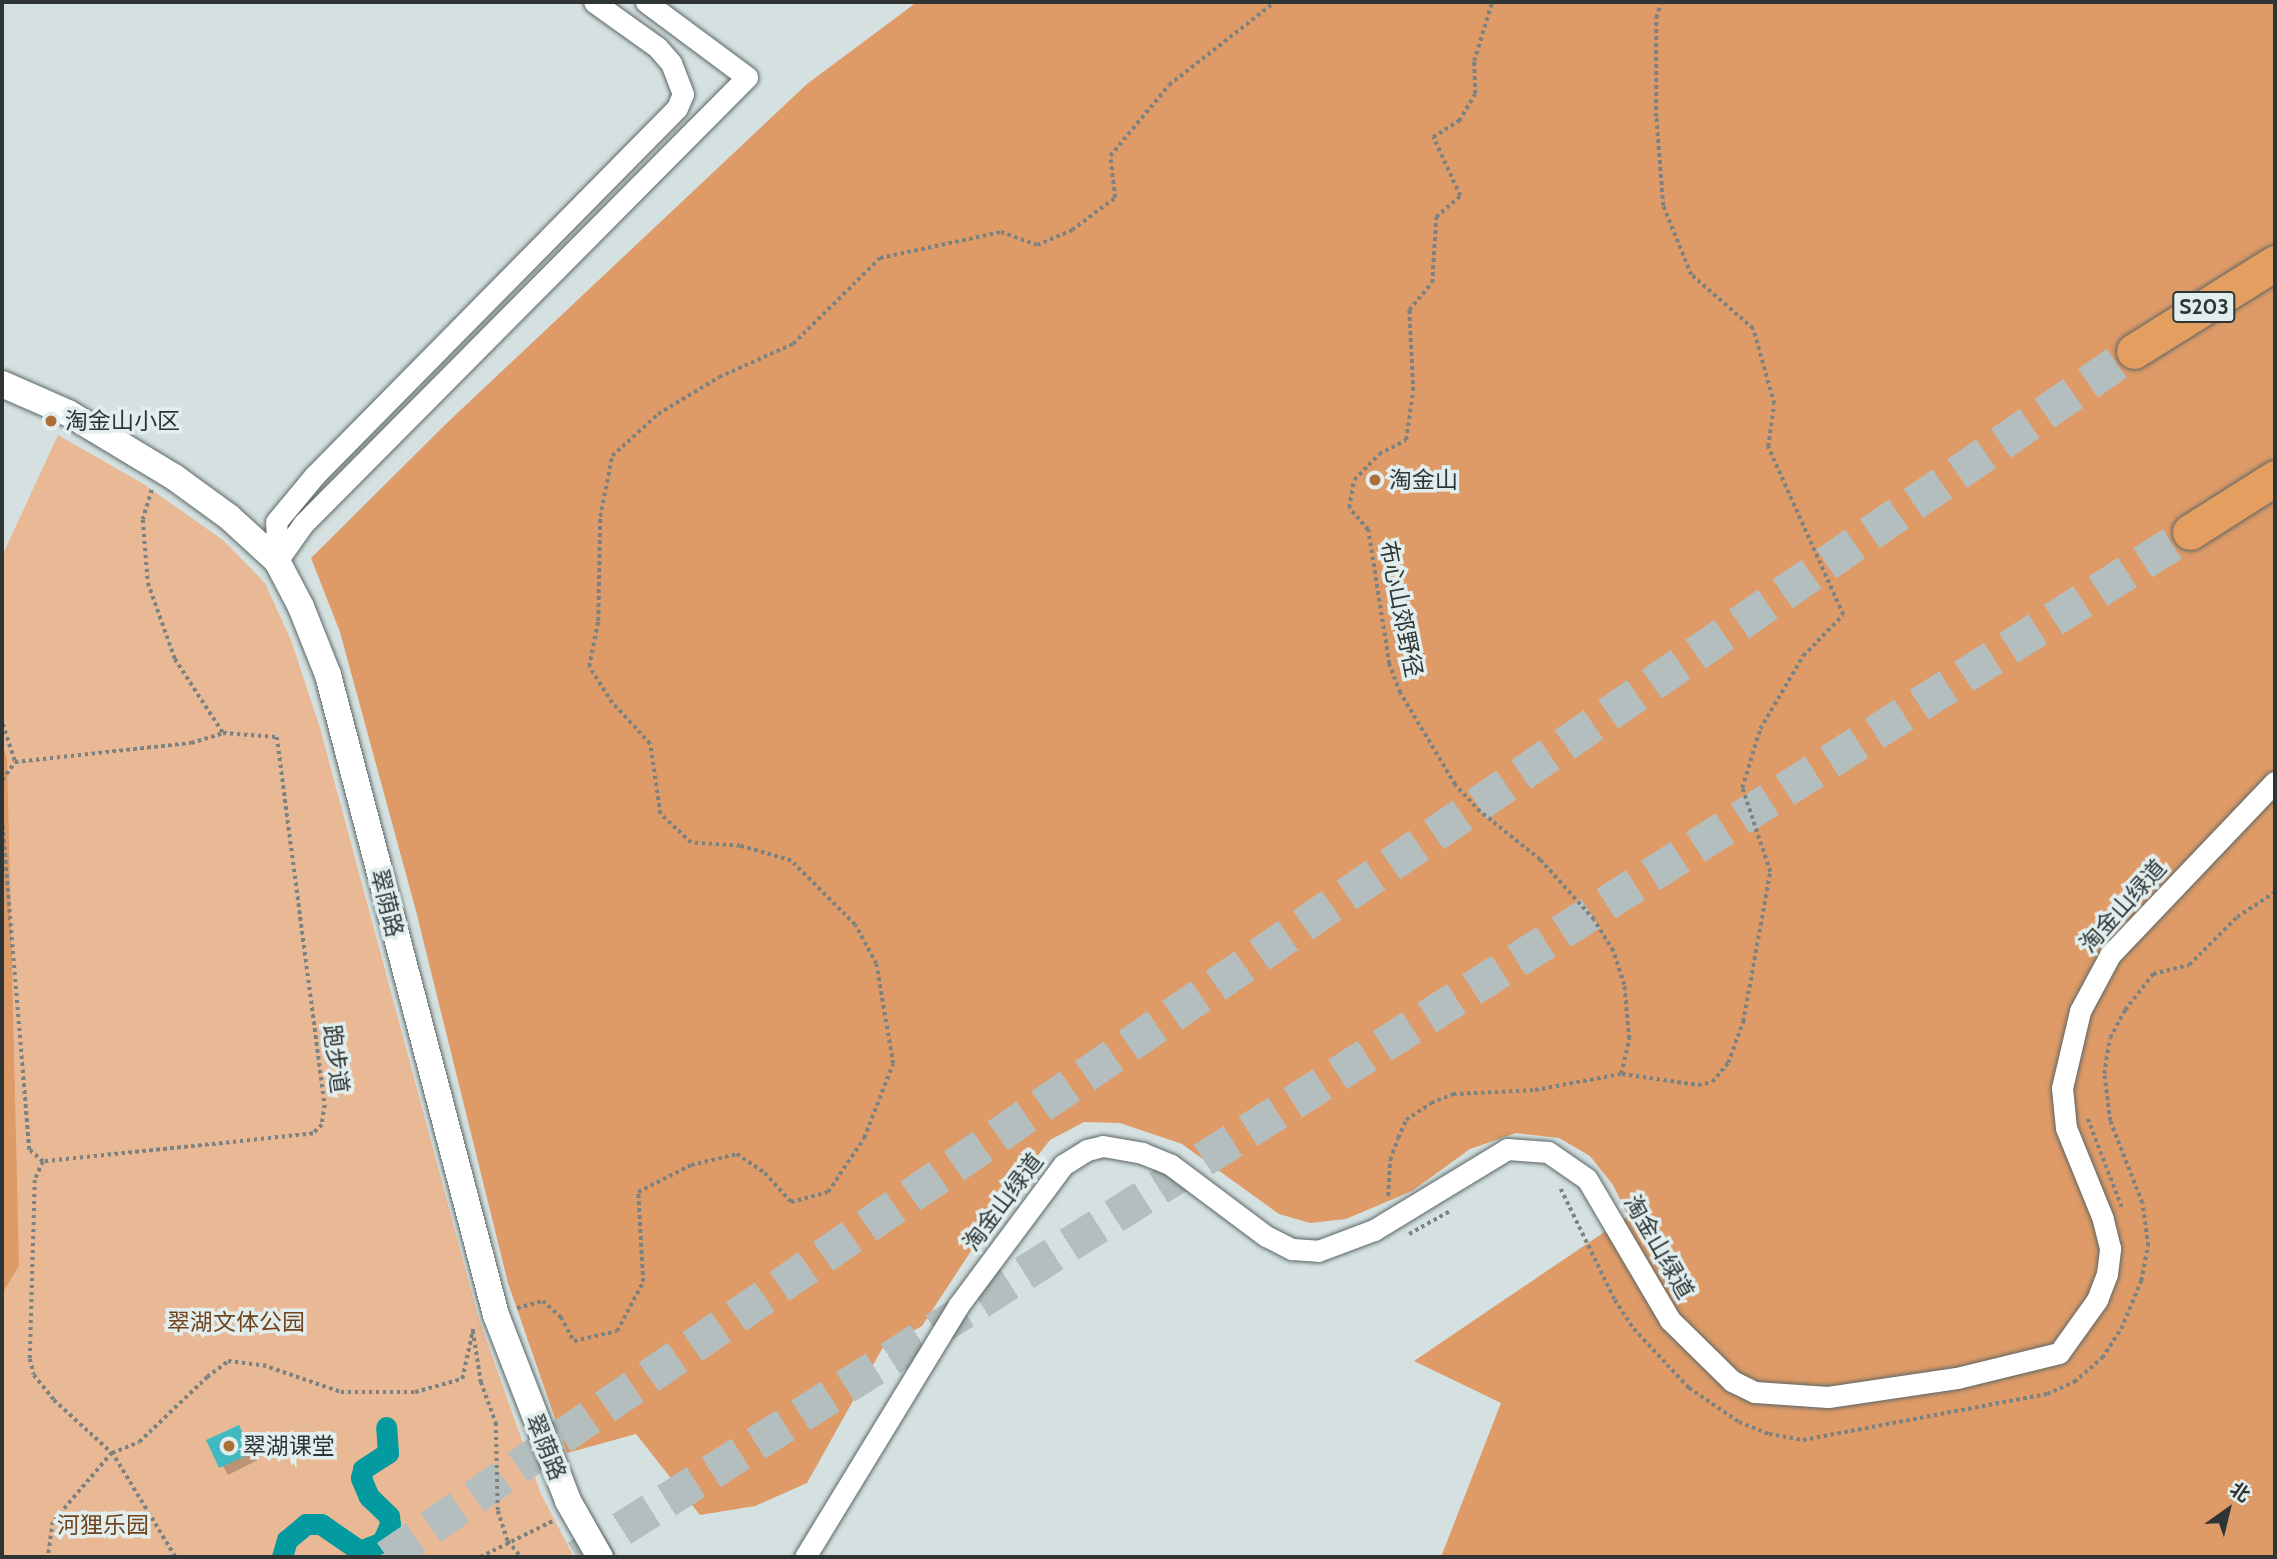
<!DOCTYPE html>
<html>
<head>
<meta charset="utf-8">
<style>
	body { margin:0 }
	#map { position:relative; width:2277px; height:1559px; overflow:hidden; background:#d5e1e1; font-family:Cabin,"Noto Sans SC",sans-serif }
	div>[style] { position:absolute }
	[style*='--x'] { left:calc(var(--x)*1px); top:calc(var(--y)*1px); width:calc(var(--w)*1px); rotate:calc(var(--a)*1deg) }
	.green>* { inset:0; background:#e9b995 }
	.forest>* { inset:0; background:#de9b67 }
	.shadow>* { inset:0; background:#0003 }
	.canal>* { height:21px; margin:-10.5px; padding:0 10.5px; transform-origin:10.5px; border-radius:10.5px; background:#039aa0 }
	.building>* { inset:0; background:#40bac0 }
	.trunk-tunnel>* { height:35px; margin-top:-17.5px; transform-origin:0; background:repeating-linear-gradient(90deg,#b4bebe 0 35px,transparent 0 53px) }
	.path>* { height:3.5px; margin-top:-1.75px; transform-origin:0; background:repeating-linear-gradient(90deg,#7a8282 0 3.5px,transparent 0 7px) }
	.roads { filter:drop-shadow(0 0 2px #5b6666) drop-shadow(0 0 2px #5b6666) }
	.minor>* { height:21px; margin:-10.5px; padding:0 10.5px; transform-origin:10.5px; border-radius:10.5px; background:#fff }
	.tertiary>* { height:26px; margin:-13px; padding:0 13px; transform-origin:13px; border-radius:13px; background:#fff }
	.trunk>* { height:35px; margin:-17.5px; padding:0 17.5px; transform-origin:17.5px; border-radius:17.5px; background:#e49e60 }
	.dots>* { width:19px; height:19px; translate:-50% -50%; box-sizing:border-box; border:4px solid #e2eeee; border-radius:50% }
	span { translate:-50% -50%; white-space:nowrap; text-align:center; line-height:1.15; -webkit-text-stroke:7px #e2eeee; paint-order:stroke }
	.shield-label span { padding:2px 5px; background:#e2eeee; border:2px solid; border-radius:5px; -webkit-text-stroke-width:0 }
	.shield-label { font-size:21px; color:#2f3434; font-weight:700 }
	.poi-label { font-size:23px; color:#2f3434 }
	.left { translate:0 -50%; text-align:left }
	.street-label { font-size:23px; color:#2f3434 }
	.park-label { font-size:23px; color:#71441d }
	.frame { position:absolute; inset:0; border:4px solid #2f3434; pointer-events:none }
	.north { position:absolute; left:2193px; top:1475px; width:70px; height:70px; -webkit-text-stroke:5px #e2eeee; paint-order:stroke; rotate:34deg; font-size:19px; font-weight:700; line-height:28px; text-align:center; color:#2f3434 }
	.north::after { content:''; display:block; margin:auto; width:24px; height:32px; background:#2f3434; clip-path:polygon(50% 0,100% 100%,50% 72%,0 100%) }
</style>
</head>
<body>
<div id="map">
	<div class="green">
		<i style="clip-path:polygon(58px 435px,142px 483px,223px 540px,265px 583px,291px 640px,320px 728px,478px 1316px,541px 1494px,574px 1557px,2px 1557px,2px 556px)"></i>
	</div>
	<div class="forest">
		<i style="clip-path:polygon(917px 2px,2275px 2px,2275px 1557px,1441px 1557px,1501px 1403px,1414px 1361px,1628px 1216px,1613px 1185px,1590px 1156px,1559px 1138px,1516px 1133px,1470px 1149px,1412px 1191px,1346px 1219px,1310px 1223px,1279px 1214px,1182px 1144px,1120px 1123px,1084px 1122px,1050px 1140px,1012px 1188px,922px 1326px,882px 1349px,807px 1483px,755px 1506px,700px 1515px,636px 1434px,567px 1453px,508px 1283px,416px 911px,340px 632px,311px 558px,449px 421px,807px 84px)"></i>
		<i style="clip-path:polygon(2px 746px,7px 757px,19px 1266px,2px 1294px)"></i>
	</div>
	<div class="shadow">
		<i style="clip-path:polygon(238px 1427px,258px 1460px,228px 1475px,208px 1441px)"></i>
	</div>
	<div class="canal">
		<i style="--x:282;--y:1557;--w:18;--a:-74"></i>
		<i style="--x:287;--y:1540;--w:25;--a:-40"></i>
		<i style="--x:306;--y:1524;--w:15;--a:0"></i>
		<i style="--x:321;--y:1524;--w:47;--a:34.7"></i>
		<i style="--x:360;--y:1551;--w:24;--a:-22"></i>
		<i style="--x:382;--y:1542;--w:19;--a:-65"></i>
		<i style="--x:390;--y:1525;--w:9;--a:-96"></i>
		<i style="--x:389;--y:1516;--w:28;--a:-136"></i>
		<i style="--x:369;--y:1497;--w:21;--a:-113"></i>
		<i style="--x:361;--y:1478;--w:9;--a:-77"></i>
		<i style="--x:363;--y:1469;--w:30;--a:-33"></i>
		<i style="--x:388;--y:1453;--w:26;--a:-94"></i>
	</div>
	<div class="building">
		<i style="clip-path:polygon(239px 1425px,252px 1453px,219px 1468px,206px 1440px)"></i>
	</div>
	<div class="trunk-tunnel">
		<i style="--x:387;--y:1557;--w:2123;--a:-34.62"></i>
		<i style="--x:577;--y:1557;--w:1911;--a:-32.43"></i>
	</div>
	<div class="path">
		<i style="--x:152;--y:490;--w:31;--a:107"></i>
		<i style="--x:143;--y:520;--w:63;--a:85.5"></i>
		<i style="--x:148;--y:583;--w:81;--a:70.4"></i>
		<i style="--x:175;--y:659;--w:88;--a:57"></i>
		<i style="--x:3;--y:724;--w:40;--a:72"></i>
		<i style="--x:2;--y:780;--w:22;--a:-54"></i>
		<i style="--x:15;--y:762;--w:177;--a:-6.2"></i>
		<i style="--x:191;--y:743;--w:34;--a:-17"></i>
		<i style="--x:223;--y:733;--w:54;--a:4.2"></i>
		<i style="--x:277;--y:737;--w:371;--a:82.6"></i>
		<i style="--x:325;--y:1105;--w:20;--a:99"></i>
		<i style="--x:322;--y:1125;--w:13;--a:135"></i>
		<i style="--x:313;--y:1134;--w:271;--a:174.1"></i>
		<i style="--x:43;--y:1162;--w:18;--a:-139"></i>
		<i style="--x:29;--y:1150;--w:330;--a:-94.7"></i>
		<i style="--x:1622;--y:1074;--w:77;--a:8.2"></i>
		<i style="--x:1698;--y:1085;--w:14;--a:-12"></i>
		<i style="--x:1712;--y:1082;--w:25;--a:-50"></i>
		<i style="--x:1728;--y:1063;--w:44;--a:-69.9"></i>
		<i style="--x:1743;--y:1022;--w:152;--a:-79.8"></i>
		<i style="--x:1770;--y:872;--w:89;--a:-108.4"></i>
		<i style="--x:1742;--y:788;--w:62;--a:-73"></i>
		<i style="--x:1760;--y:729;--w:85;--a:-59.5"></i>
		<i style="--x:1803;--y:656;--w:57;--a:-45.7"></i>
		<i style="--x:1843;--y:615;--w:184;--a:-114.1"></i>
		<i style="--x:1768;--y:447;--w:43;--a:-82.1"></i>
		<i style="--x:1774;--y:404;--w:78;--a:-105.6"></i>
		<i style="--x:1753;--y:329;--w:82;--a:-138.9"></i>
		<i style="--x:1691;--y:275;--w:74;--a:-112.1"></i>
		<i style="--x:1663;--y:206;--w:89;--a:-94.5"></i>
		<i style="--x:1656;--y:117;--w:99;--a:-90"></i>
		<i style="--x:1656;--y:18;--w:17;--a:-73"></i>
		<i style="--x:2088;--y:1119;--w:97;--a:69"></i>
		<i style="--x:43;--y:1162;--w:20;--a:114"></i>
		<i style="--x:35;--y:1180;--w:179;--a:91.6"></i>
		<i style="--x:30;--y:1359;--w:16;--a:76"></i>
		<i style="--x:34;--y:1375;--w:32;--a:51"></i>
		<i style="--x:54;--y:1400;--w:79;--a:42.4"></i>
		<i style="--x:112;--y:1453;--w:91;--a:130.5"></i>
		<i style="--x:53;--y:1522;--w:35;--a:98"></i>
		<i style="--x:1561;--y:1189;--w:123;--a:64.1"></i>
		<i style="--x:1615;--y:1300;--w:35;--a:57"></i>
		<i style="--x:1634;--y:1329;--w:81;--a:47"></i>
		<i style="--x:1689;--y:1388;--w:60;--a:34.2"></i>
		<i style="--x:1739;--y:1422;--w:32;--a:22"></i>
		<i style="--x:1769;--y:1434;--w:35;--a:10"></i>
		<i style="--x:1803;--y:1440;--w:248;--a:-10.7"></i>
		<i style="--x:2047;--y:1394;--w:30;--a:-24"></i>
		<i style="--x:2074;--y:1382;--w:37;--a:-41"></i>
		<i style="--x:2102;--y:1358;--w:35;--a:-57"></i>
		<i style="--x:2121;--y:1329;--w:52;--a:-67.4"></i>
		<i style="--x:2141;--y:1281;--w:36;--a:-79"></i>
		<i style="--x:2148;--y:1246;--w:43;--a:-97.9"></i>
		<i style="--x:2142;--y:1203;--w:88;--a:-111.3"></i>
		<i style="--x:2110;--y:1121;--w:47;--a:-97.3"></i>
		<i style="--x:2104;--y:1074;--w:36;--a:-81"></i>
		<i style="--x:2110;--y:1038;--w:32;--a:-62"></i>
		<i style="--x:2125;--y:1010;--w:46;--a:-52.1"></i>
		<i style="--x:2153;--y:974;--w:37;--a:-14"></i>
		<i style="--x:2189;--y:965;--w:68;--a:-45"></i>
		<i style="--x:2237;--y:917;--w:45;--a:-33.3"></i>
		<i style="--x:1388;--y:1196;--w:36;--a:-87"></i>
		<i style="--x:1390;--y:1160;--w:23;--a:-70"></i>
		<i style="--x:1398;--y:1138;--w:20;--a:-66"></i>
		<i style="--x:1406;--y:1120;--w:30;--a:-34"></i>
		<i style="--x:1431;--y:1103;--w:24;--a:-22"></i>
		<i style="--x:1453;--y:1094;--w:82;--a:-2.8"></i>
		<i style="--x:1535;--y:1090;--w:87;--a:-10.5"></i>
		<i style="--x:1621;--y:1074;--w:36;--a:-77"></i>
		<i style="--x:1629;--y:1039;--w:54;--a:-95.3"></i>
		<i style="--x:1624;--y:985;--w:36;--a:-108"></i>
		<i style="--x:1613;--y:951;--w:36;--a:-122"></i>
		<i style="--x:1594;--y:920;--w:81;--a:-132"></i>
		<i style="--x:1540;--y:860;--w:77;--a:-141.3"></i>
		<i style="--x:1480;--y:812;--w:37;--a:-133"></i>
		<i style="--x:1455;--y:785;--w:107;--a:-120.9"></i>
		<i style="--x:1400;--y:693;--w:31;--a:-111"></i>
		<i style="--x:1389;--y:664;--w:136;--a:-98.9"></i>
		<i style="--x:1368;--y:530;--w:29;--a:-131"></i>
		<i style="--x:1349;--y:508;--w:28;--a:-80"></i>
		<i style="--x:1354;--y:480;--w:36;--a:-46"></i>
		<i style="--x:1379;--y:454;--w:30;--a:-27"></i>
		<i style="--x:1406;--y:440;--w:49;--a:-81.9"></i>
		<i style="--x:1413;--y:391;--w:81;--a:-92.8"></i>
		<i style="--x:1409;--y:310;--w:35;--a:-50"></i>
		<i style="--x:1432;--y:283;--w:66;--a:-86.5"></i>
		<i style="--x:1436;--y:217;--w:32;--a:-41"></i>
		<i style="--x:1460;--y:196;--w:65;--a:-114.6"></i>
		<i style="--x:1433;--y:137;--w:31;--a:-32"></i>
		<i style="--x:1459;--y:121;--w:31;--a:-59"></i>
		<i style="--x:1475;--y:94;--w:33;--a:-92"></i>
		<i style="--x:1474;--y:61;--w:62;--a:-73"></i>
		<i style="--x:1409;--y:1234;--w:47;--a:-29.3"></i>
		<i style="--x:517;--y:1308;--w:27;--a:-15"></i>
		<i style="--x:543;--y:1301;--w:24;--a:42"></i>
		<i style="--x:561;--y:1317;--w:27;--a:62"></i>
		<i style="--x:574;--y:1341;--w:44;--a:-13.1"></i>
		<i style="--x:617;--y:1331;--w:55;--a:-62"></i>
		<i style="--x:643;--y:1282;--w:90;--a:-93.2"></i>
		<i style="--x:638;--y:1192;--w:59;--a:-27"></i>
		<i style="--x:691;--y:1165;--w:47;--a:-13.4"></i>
		<i style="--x:737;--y:1154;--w:34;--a:34"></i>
		<i style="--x:765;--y:1173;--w:39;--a:48"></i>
		<i style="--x:791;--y:1202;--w:38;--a:-15"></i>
		<i style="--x:828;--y:1192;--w:65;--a:-56.3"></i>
		<i style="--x:864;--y:1138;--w:79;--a:-68.6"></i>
		<i style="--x:893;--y:1064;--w:101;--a:-99.6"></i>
		<i style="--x:876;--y:964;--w:44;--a:-118.3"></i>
		<i style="--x:855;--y:925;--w:91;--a:-135"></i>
		<i style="--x:791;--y:861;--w:53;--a:-163.6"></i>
		<i style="--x:740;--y:846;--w:49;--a:-176.5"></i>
		<i style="--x:691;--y:843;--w:42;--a:-136.9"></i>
		<i style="--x:660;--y:814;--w:71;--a:-98.1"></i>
		<i style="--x:650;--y:744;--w:56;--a:-132.8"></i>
		<i style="--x:612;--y:703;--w:43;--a:-122.6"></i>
		<i style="--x:589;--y:667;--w:47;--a:-78.9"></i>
		<i style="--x:598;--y:621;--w:104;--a:-88.9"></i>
		<i style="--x:600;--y:517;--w:62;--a:-78.9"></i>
		<i style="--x:612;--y:456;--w:62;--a:-42.4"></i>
		<i style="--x:658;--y:414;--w:71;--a:-31.2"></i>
		<i style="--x:719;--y:377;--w:81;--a:-24"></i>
		<i style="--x:793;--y:344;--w:122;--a:-44.7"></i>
		<i style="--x:880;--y:258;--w:124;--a:-12.1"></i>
		<i style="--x:1001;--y:232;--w:38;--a:20"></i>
		<i style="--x:1037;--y:245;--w:38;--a:-23"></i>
		<i style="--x:1072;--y:230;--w:54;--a:-36.7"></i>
		<i style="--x:1115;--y:198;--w:42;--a:-96.8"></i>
		<i style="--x:1110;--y:156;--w:92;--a:-50.3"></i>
		<i style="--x:1169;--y:85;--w:135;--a:-38.1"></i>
		<i style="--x:473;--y:1331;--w:52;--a:81.1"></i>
		<i style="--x:481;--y:1382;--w:44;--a:69.9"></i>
		<i style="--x:496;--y:1423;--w:88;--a:88.7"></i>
		<i style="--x:498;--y:1511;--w:32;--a:72"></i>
		<i style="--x:508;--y:1541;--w:21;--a:51"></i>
		<i style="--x:175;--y:1557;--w:122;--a:-121.2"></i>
		<i style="--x:112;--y:1453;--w:29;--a:-22"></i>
		<i style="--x:139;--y:1442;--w:94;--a:-43.7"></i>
		<i style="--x:207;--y:1377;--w:26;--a:-37"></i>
		<i style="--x:228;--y:1361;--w:35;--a:7"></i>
		<i style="--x:263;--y:1365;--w:83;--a:19.1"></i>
		<i style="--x:341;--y:1392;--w:74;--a:0"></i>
		<i style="--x:415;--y:1392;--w:49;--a:-15.5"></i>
		<i style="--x:462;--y:1379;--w:51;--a:-77.6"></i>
		<i style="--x:480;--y:1557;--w:81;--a:-26.3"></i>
	</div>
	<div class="roads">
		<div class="minor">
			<i style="--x:277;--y:561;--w:45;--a:-54.9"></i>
			<i style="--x:303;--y:524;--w:630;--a:-45.19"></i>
			<i style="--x:747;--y:77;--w:126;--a:-143.4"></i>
			<i style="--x:277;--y:561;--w:39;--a:-91"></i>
			<i style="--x:276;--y:522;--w:61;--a:-50.3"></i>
			<i style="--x:315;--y:475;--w:515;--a:-45.39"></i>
			<i style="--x:677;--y:108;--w:15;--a:-67"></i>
			<i style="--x:683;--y:94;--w:33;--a:-111"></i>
			<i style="--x:671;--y:63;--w:21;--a:-131"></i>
			<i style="--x:657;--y:47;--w:77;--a:-144.5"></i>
			<i style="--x:805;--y:1557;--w:294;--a:-58.6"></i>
			<i style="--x:958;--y:1306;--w:176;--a:-53.3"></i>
			<i style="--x:1063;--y:1165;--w:28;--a:-32"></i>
			<i style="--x:1087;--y:1150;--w:16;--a:-14"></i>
			<i style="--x:1103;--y:1146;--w:40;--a:10"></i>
			<i style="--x:1142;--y:1153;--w:31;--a:22"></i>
			<i style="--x:1171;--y:1165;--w:119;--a:36.8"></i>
			<i style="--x:1266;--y:1236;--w:29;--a:27"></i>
			<i style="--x:1292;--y:1249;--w:26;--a:4"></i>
			<i style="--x:1318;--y:1251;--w:60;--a:-20.6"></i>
			<i style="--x:1374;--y:1230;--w:156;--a:-31.3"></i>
			<i style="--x:1507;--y:1149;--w:41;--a:4.2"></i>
			<i style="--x:1548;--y:1152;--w:47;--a:34.7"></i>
			<i style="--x:1587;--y:1179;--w:164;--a:59.5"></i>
			<i style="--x:1670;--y:1320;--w:87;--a:44.5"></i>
			<i style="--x:1732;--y:1381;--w:25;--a:26"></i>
			<i style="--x:1755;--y:1392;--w:73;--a:3.9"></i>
			<i style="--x:1828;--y:1397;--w:130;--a:-8.4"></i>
			<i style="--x:1957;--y:1378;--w:105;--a:-13.8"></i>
			<i style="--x:2059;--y:1353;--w:65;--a:-54.4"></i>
			<i style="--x:2097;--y:1300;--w:28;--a:-69"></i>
			<i style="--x:2107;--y:1274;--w:26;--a:-83"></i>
			<i style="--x:2110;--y:1248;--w:30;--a:-104"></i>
			<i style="--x:2103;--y:1219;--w:98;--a:-112.1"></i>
			<i style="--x:2066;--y:1128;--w:40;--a:-95.7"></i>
			<i style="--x:2062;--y:1088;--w:79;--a:-76.8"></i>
			<i style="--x:2080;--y:1011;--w:64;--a:-61.8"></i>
			<i style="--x:2110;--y:955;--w:239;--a:-46.4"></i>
		</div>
		<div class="tertiary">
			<i style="--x:2;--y:384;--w:72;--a:23.7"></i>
			<i style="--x:68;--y:413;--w:124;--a:31.1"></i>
			<i style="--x:174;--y:477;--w:68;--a:36"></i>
			<i style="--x:229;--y:517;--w:65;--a:42.5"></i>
			<i style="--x:277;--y:561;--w:52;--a:62.4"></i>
			<i style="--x:301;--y:607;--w:73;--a:68.3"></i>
			<i style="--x:328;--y:675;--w:662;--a:75.29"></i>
			<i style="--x:496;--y:1315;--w:199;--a:68.8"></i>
			<i style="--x:568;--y:1501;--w:64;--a:60.3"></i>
		</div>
		<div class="trunk">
			<i style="--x:2134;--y:351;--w:166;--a:-32"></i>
			<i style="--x:2190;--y:532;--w:101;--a:-32.4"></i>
		</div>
	</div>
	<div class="dots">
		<i style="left:51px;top:421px;background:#ae6e37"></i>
		<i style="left:1375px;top:480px;background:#ae6e37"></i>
		<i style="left:229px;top:1446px;background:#ae6e37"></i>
	</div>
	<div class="shield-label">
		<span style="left:2204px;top:307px">S203</span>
	</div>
	<div class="poi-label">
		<span class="left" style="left:65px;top:421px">淘金山小区</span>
		<span class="left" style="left:1389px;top:480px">淘金山</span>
		<span class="left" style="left:243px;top:1446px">翠湖课堂</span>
	</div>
	<div class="street-label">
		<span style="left:1401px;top:609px;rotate:79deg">布心山郊野径</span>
		<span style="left:387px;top:903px;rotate:76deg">翠荫路</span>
		<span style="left:2123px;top:906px;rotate:-48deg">淘金山绿道</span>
		<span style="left:336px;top:1059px;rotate:83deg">跑步道</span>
		<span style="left:1003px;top:1202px;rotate:-53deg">淘金山绿道</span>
		<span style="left:1659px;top:1247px;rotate:60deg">淘金山绿道</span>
		<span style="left:546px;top:1447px;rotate:68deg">翠荫路</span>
	</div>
	<div class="park-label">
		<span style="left:236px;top:1322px">翠湖文体公园</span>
		<span style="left:103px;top:1525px">河狸乐园</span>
	</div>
	<div class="frame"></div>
	<div class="north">北</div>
</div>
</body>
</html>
